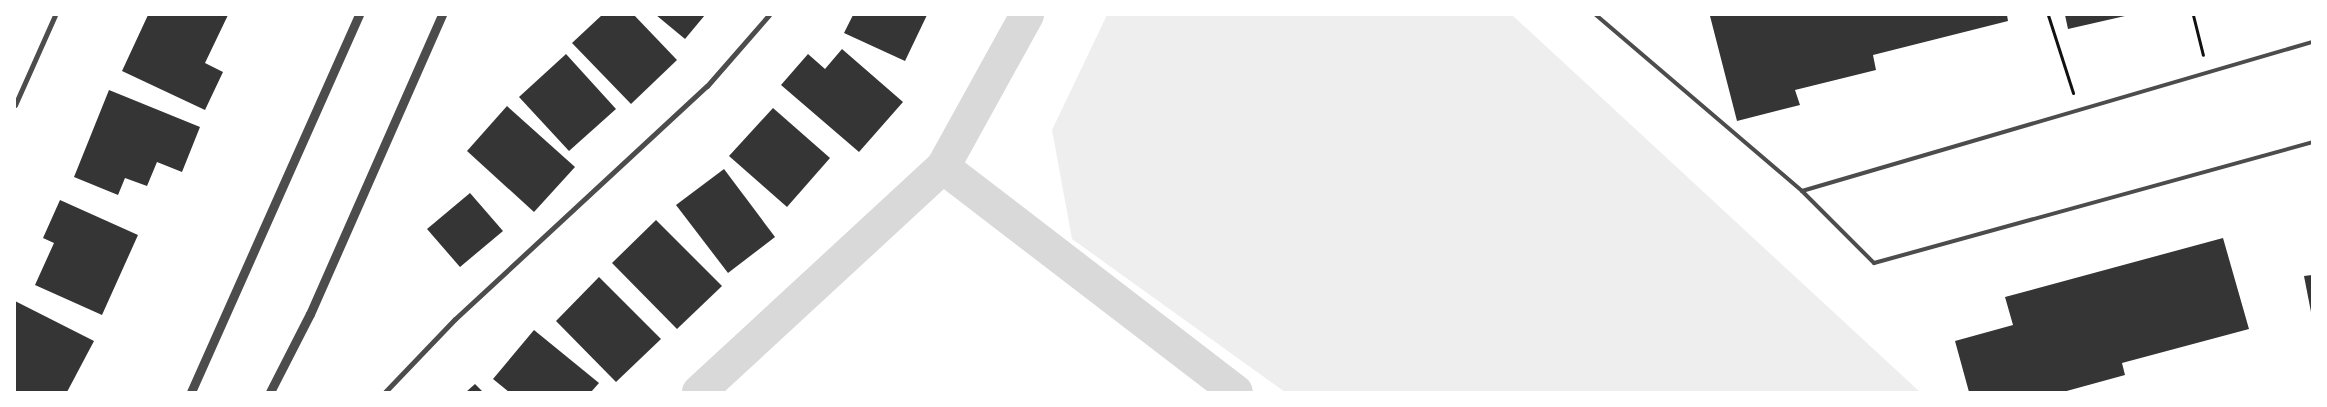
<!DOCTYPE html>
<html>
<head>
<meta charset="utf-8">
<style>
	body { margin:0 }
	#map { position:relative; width:2327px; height:407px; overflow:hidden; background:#fff; font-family:Poppins,sans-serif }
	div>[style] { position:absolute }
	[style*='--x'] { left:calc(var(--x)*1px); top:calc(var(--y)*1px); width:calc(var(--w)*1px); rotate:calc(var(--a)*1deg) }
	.green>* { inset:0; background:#eee }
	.canal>* { height:34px; margin:-17px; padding:0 17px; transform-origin:17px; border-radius:17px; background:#d9d9d9 }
	.building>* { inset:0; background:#353535 }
	.path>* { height:3px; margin:-1.5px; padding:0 1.5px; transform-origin:1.5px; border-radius:1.5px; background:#111 }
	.service>* { height:4px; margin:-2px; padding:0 2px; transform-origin:2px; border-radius:2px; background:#4c4c4c }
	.minor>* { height:5px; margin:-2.5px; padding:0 2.5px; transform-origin:2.5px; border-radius:2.5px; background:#4c4c4c }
	.tertiary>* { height:9px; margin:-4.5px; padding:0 4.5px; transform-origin:4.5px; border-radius:4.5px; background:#4c4c4c }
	span { translate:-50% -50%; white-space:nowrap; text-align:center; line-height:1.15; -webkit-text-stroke:5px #fff; paint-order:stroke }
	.frame { position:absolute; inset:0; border:16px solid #fff; pointer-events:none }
</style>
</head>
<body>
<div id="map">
	<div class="green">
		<i style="clip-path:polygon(1107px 15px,1512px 15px,1920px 392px,1285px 392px,1072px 239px,1052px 130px)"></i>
	</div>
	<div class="canal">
		<i style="--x:943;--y:167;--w:369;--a:37.5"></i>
		<i style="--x:699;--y:392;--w:332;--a:-42.7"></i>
		<i style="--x:943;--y:167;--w:174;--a:-61.1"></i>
	</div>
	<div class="building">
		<i style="clip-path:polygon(148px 15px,228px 15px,205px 63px,223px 72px,205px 110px,122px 71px)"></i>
		<i style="clip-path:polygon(602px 15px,634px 15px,677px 60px,631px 104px,572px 43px)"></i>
		<i style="clip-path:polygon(656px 15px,705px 15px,685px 39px)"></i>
		<i style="clip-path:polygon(853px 15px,927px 15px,905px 61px,844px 33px)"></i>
		<i style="clip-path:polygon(2007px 15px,2008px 21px,1873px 55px,1876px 70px,1795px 90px,1800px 105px,1737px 121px,1710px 16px)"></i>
		<i style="clip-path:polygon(2065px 15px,2125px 15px,2125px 16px,2068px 29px)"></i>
		<i style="clip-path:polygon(842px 49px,903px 102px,859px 152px,781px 85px,808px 54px,825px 69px)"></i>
		<i style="clip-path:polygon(566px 54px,616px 109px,569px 151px,519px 97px)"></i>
		<i style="clip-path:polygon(109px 90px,200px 127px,182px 172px,157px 162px,147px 186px,125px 178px,118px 195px,74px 177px)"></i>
		<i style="clip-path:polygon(507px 106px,575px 167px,534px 212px,467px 151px)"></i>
		<i style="clip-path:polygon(773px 108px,830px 158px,787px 207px,729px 156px)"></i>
		<i style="clip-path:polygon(724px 169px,775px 237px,728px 273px,676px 205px)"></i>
		<i style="clip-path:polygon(470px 193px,503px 231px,460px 267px,427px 229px)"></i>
		<i style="clip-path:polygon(60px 200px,138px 235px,102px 315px,35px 285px,54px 243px,43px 238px)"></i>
		<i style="clip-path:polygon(656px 220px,722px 286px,677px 329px,612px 263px)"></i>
		<i style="clip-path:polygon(2223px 238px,2249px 329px,2122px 363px,2125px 375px,2063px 392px,1969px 392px,1955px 341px,2013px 325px,2005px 297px)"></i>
		<i style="clip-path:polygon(2312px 275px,2312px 312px,2311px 312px,2304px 276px)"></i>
		<i style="clip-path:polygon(599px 277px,661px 339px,616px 382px,556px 321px)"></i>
		<i style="clip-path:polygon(15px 301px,94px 341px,67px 392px,15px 392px)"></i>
		<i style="clip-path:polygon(534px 330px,599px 383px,591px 392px,509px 392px,493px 379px)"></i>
		<i style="clip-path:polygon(475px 384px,483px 392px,466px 392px)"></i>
	</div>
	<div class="path">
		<i style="--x:2048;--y:15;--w:82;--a:72.2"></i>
		<i style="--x:2193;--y:15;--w:41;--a:76"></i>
	</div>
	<div class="service">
		<i style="--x:1596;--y:15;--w:271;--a:40.5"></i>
		<i style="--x:1802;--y:191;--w:102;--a:45"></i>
		<i style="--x:1874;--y:263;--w:454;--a:-15.4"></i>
		<i style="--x:1802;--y:191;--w:531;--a:-16.29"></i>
	</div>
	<div class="minor">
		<i style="--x:15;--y:105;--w:98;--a:-66"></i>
		<i style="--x:385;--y:392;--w:101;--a:-46.2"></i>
		<i style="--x:455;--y:319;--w:343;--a:-42.8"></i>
		<i style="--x:707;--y:86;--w:94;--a:-48.9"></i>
	</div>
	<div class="tertiary">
		<i style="--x:191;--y:392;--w:413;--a:-66"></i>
		<i style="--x:270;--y:392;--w:88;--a:-62.9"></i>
		<i style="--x:310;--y:314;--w:327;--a:-66.2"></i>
	</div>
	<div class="frame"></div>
</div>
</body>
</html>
